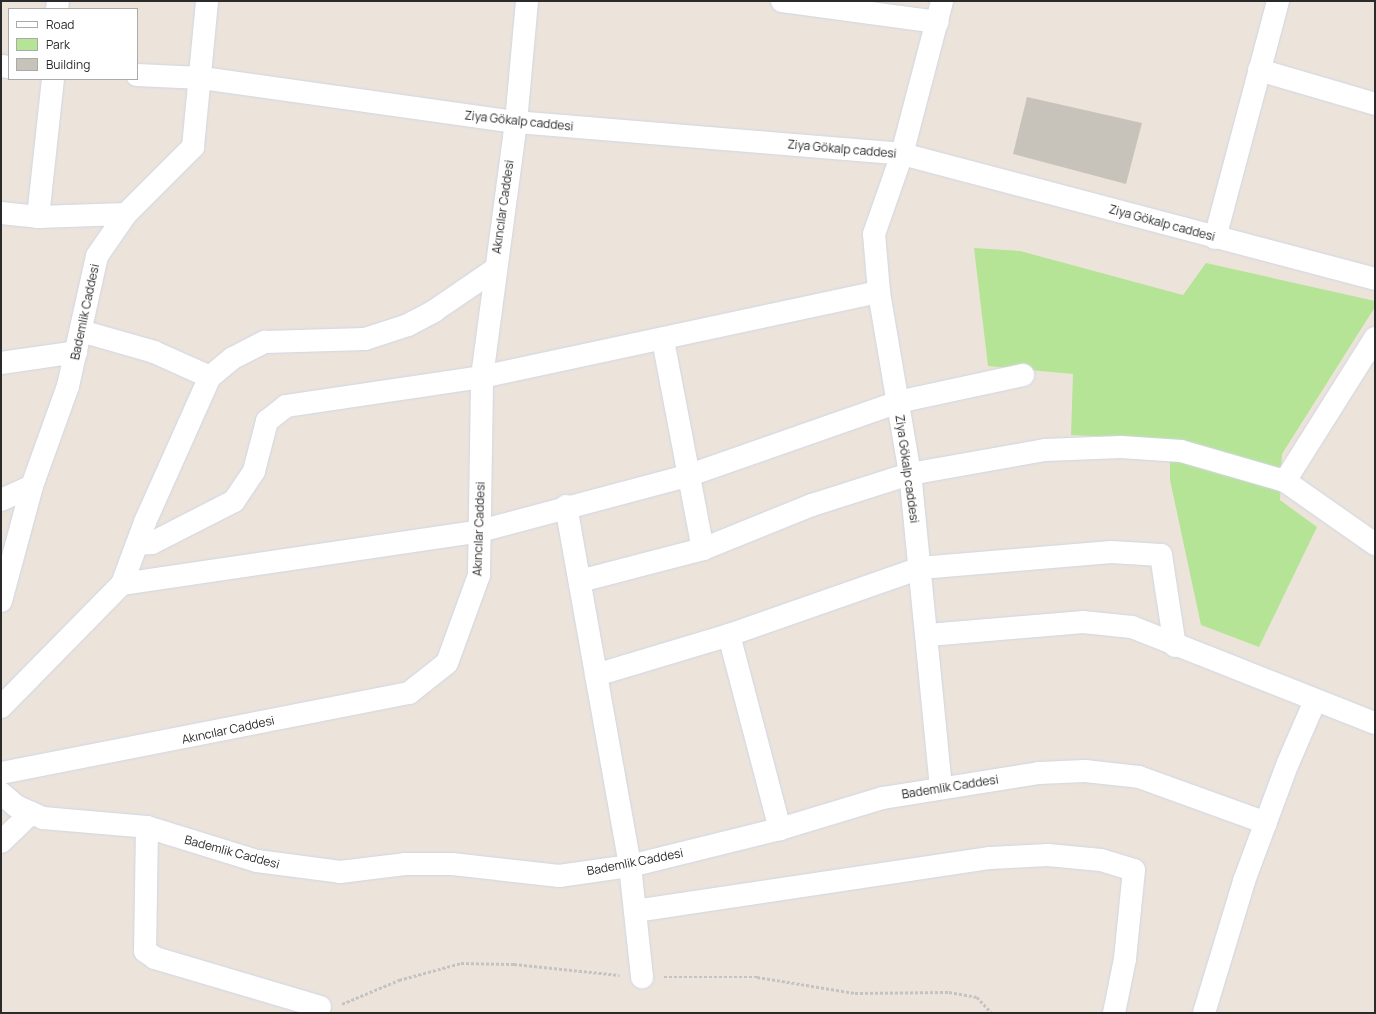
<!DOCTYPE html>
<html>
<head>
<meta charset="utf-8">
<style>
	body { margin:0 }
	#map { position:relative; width:1376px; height:1014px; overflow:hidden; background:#ece4db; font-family:Manrope,sans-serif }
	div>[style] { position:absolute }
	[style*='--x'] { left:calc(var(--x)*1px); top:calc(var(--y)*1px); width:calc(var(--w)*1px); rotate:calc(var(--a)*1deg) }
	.green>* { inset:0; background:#b6e496 }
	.building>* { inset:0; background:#c7c2ba }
	.path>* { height:2.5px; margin-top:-1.25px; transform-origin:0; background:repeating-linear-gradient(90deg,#c3c3c3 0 3px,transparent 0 5px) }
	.roads { filter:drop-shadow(0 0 1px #d0d5e3) drop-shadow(0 0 1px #d0d5e3) }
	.minor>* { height:22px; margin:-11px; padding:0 11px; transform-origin:11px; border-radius:11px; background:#fff }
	span { translate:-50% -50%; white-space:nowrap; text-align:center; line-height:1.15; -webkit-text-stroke:3.5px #fff; paint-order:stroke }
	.street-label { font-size:12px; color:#2a2a2a }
	.frame { position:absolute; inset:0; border:2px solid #2a2a2a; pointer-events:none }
	.legend { position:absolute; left:8px; top:8px; width:130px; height:72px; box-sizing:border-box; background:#fff; border:1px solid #aaa; margin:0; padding:5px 7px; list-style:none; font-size:12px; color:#2a2a2a }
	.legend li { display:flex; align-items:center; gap:8px; height:20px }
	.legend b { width:20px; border:1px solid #aaa }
</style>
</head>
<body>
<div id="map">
	<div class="green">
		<i style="clip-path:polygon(974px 248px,1020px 251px,1183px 295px,1206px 263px,1375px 301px,1375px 307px,1282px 454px,1280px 500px,1317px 527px,1259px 647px,1201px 625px,1170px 480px,1170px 440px,1071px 435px,1073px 374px,988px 366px)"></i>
	</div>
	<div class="building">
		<i style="clip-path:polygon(1027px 97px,1142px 123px,1126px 184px,1013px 154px)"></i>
	</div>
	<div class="path">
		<i style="--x:664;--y:977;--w:93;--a:0"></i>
		<i style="--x:757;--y:977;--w:99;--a:9.3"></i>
		<i style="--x:855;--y:993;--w:94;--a:-0.6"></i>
		<i style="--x:949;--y:992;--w:28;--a:10"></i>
		<i style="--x:977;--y:997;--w:22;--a:47"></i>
		<i style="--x:342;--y:1004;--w:62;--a:-22.8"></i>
		<i style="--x:399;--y:980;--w:64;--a:-15.3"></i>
		<i style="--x:461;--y:963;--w:53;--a:1.1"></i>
		<i style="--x:514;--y:964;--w:106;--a:6"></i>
	</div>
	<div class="roads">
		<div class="minor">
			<i style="--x:782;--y:1;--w:157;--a:7.7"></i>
			<i style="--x:57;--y:9;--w:8;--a:-83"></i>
			<i style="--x:1;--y:66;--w:8;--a:7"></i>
			<i style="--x:1259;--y:70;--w:121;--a:16.3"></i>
			<i style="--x:137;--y:75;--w:65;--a:2.6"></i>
			<i style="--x:202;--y:78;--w:317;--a:8"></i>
			<i style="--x:516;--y:122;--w:387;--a:4.7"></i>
			<i style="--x:902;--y:154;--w:489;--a:14.8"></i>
			<i style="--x:1;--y:213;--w:37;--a:6"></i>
			<i style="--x:38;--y:217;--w:88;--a:-2"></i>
			<i style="--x:38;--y:217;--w:139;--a:-83.8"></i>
			<i style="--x:1215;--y:238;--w:245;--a:-75.1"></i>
			<i style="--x:81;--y:331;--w:76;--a:16"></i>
			<i style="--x:154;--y:352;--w:61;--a:24.1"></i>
			<i style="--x:663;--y:340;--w:213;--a:79.2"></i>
			<i style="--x:1;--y:363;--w:76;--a:-8.3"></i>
			<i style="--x:1285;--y:481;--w:169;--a:-57.8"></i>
			<i style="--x:1;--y:500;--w:34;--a:-24"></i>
			<i style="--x:566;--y:506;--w:366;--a:79.9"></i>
			<i style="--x:630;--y:866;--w:112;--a:83.8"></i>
			<i style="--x:137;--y:544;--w:15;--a:-4"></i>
			<i style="--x:152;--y:543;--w:92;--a:-27.1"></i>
			<i style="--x:234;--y:501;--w:36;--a:-56"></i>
			<i style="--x:254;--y:471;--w:52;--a:-75.4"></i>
			<i style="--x:267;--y:421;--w:24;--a:-38"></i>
			<i style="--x:286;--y:406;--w:198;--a:-8.4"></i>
			<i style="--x:482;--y:377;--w:406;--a:-12.1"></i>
			<i style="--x:580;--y:581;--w:127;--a:-14.6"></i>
			<i style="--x:703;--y:549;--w:118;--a:-22"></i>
			<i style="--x:812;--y:505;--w:103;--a:-17.6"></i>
			<i style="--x:910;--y:474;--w:137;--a:-10.1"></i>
			<i style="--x:1045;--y:450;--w:76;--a:-2.3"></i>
			<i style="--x:1121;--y:447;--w:60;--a:3.8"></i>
			<i style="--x:1181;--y:451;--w:108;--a:16.1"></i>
			<i style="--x:1285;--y:481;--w:110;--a:35"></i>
			<i style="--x:122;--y:584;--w:362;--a:-8.4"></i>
			<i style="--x:480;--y:531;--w:214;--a:-14.9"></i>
			<i style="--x:687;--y:476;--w:224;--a:-19.3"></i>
			<i style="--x:898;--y:402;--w:128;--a:-12.2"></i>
			<i style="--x:1;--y:601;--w:119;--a:-74.9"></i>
			<i style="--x:32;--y:486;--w:106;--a:-70.2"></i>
			<i style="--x:68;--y:386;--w:133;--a:-77.4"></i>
			<i style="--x:97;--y:256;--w:51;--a:-55.4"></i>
			<i style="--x:126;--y:214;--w:95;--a:-45"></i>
			<i style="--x:193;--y:147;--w:147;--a:-84.5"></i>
			<i style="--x:729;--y:635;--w:201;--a:75.3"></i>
			<i style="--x:928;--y:635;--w:156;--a:-4.8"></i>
			<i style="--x:1083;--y:622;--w:49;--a:5.8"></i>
			<i style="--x:1132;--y:627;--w:261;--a:21.6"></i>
			<i style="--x:596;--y:675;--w:139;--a:-16.7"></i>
			<i style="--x:729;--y:635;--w:202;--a:-19.3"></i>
			<i style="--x:920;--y:568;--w:192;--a:-4.8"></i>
			<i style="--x:1111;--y:552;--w:50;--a:3.4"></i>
			<i style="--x:1161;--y:555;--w:92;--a:81.3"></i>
			<i style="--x:1;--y:707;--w:173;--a:-45.5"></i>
			<i style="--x:122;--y:584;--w:66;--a:-69.6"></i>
			<i style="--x:145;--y:522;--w:159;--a:-65.9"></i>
			<i style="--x:210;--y:377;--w:30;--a:-40"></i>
			<i style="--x:233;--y:358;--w:36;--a:-27"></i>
			<i style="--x:265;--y:342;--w:100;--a:-1.7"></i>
			<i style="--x:365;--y:339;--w:45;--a:-18"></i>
			<i style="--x:408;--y:325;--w:30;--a:-28"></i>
			<i style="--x:434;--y:311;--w:73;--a:-34.3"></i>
			<i style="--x:1;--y:773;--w:416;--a:-11.1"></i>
			<i style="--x:409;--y:693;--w:48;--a:-38.3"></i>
			<i style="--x:447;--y:663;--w:94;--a:-70"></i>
			<i style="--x:479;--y:575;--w:198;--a:-89.1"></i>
			<i style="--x:482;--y:377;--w:257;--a:-82.4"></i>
			<i style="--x:516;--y:122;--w:121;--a:-84.8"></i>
			<i style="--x:941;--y:788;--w:316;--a:-95.6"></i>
			<i style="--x:910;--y:474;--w:185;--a:-99.7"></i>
			<i style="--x:879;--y:292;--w:58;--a:-94.9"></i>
			<i style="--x:874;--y:234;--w:85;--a:-70.7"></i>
			<i style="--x:902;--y:154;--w:158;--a:-75.3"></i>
			<i style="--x:1;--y:793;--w:20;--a:41"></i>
			<i style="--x:16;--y:806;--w:30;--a:24"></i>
			<i style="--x:43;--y:818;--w:104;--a:4.9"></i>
			<i style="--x:147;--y:827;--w:115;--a:17.2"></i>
			<i style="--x:257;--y:861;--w:84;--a:7.5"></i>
			<i style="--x:340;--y:872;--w:65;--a:-7"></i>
			<i style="--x:405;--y:864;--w:47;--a:0"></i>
			<i style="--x:452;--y:864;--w:108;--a:6.4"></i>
			<i style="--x:559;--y:876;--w:72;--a:-8"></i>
			<i style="--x:630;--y:866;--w:154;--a:-13.9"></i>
			<i style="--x:780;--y:829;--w:108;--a:-16.8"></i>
			<i style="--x:883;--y:798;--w:158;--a:-9.1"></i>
			<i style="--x:1039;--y:773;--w:46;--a:-2.5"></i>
			<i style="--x:1085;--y:771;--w:54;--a:6.3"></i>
			<i style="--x:1139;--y:777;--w:135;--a:19.9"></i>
			<i style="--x:147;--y:827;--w:124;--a:90.9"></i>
			<i style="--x:145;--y:951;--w:12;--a:35"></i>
			<i style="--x:155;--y:958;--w:172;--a:16.5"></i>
			<i style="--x:1;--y:842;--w:42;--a:-44"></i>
			<i style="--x:635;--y:911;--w:359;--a:-8.5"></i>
			<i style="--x:990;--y:858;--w:58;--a:-3"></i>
			<i style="--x:1048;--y:855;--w:53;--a:5.4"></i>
			<i style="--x:1101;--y:860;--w:34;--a:17"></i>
			<i style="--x:1134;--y:870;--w:89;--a:95.8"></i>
			<i style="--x:1125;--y:959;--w:55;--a:101.5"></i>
			<i style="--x:1204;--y:1013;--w:138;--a:-73.1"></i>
			<i style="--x:1244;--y:881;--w:126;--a:-69.6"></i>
			<i style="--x:1288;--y:763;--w:68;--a:-66.5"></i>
		</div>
	</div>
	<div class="street-label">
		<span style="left:519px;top:121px;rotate:6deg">Ziya Gökalp caddesi</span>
		<span style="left:842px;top:149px;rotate:5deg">Ziya Gökalp caddesi</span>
		<span style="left:503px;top:207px;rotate:-82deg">Akıncılar Caddesi</span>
		<span style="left:1162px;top:223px;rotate:15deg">Ziya Gökalp caddesi</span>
		<span style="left:85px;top:312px;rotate:-78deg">Bademlik Caddesi</span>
		<span style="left:907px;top:469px;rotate:82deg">Ziya Gökalp caddesi</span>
		<span style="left:479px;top:529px;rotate:-88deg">Akıncılar Caddesi</span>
		<span style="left:228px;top:730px;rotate:-12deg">Akıncılar Caddesi</span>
		<span style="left:950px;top:787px;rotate:-9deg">Bademlik Caddesi</span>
		<span style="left:232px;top:852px;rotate:15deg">Bademlik Caddesi</span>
		<span style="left:635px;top:862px;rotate:-11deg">Bademlik Caddesi</span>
	</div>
	<div class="frame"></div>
	<ul class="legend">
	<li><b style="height:5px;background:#fff"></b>Road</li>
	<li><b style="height:11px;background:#b6e496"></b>Park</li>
	<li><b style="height:11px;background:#c7c2ba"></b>Building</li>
	</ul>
</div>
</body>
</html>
